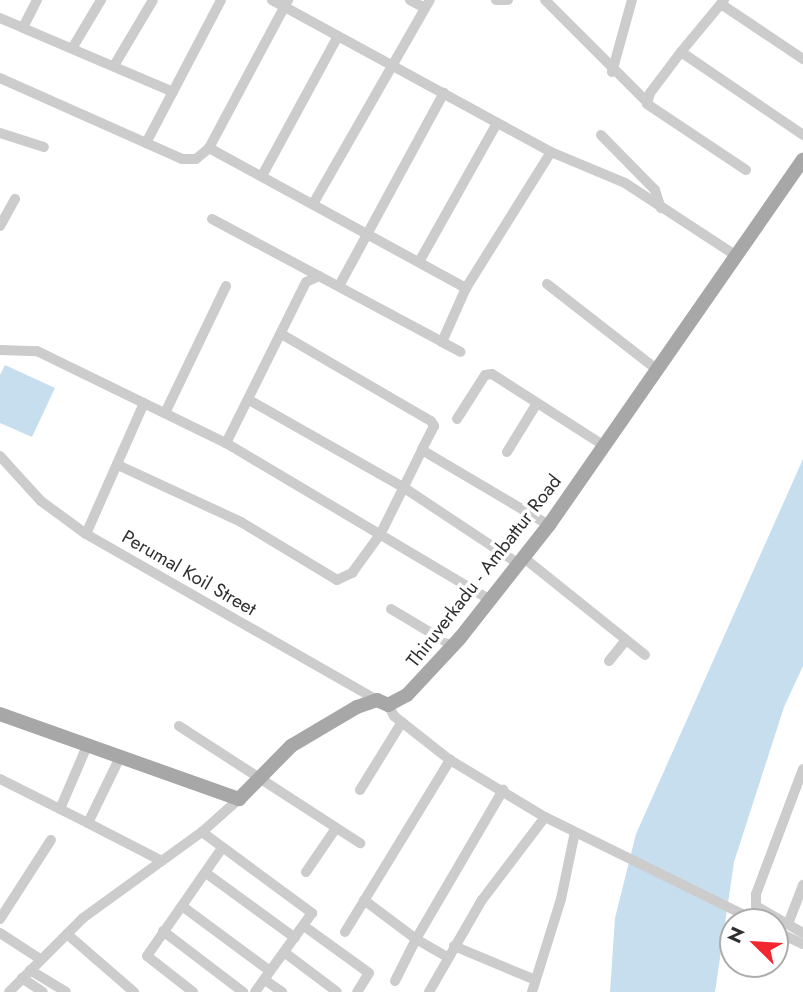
<!DOCTYPE html>
<html>
<head>
<meta charset="utf-8">
<style>
	body { margin:0 }
	#map { position:relative; width:803px; height:992px; overflow:hidden; background:#fff; font-family:Jost,sans-serif }
	div>[style] { position:absolute }
	[style*='--x'] { left:calc(var(--x)*1px); top:calc(var(--y)*1px); width:calc(var(--w)*1px); rotate:calc(var(--a)*1deg) }
	.water>* { inset:0; background:#c7deee }
	.minor>* { height:10px; margin:-5px; padding:0 5px; transform-origin:5px; border-radius:5px; background:#ccc }
	.major>* { height:14px; margin:-7px; padding:0 7px; transform-origin:7px; border-radius:7px; background:#a7a7a7 }
	span { translate:-50% -50%; white-space:nowrap; text-align:center; line-height:1.15; -webkit-text-stroke:7px #fff; paint-order:stroke }
	.street-label { font-size:19px; color:#2f2f2f }
	.north { position:absolute; left:719px; top:908px; width:70px; height:70px; box-sizing:border-box; background:#fff; border:2px solid #acacac; border-radius:50%; rotate:294deg; font-size:19px; font-weight:700; line-height:28px; text-align:center; color:#2f2f2f }
	.north::after { content:''; display:block; margin:auto; width:24px; height:32px; background:#f1262f; clip-path:polygon(50% 0,100% 100%,50% 72%,0 100%) }
</style>
</head>
<body>
<div id="map">
	<div class="water">
		<i style="clip-path:polygon(5px 365px,55px 388px,32px 437px,0 423px,0 375px)"></i>
		<i style="clip-path:polygon(803px 459px,803px 666px,784px 707px,734px 862px,715px 992px,610px 992px,615px 918px,636px 834px)"></i>
	</div>
	<div class="minor">
		<i style="--x:37;--y:0;--w:31;--a:117"></i>
		<i style="--x:23;--y:28;--w:163;--a:23.1"></i>
		<i style="--x:272;--y:0;--w:318;--a:28.6"></i>
		<i style="--x:551;--y:152;--w:80;--a:22.7"></i>
		<i style="--x:625;--y:183;--w:131;--a:33.2"></i>
		<i style="--x:410;--y:0;--w:17;--a:28"></i>
		<i style="--x:496;--y:0;--w:12;--a:0"></i>
		<i style="--x:545;--y:0;--w:143;--a:45"></i>
		<i style="--x:724;--y:0;--w:67;--a:129.6"></i>
		<i style="--x:681;--y:52;--w:148;--a:34.2"></i>
		<i style="--x:721;--y:4;--w:99;--a:33.9"></i>
		<i style="--x:0;--y:18;--w:25;--a:23"></i>
		<i style="--x:73;--y:47;--w:55;--a:-59.2"></i>
		<i style="--x:681;--y:52;--w:51;--a:127.1"></i>
		<i style="--x:650;--y:93;--w:11;--a:105"></i>
		<i style="--x:647;--y:104;--w:119;--a:33.7"></i>
		<i style="--x:115;--y:64;--w:74;--a:-59.3"></i>
		<i style="--x:612;--y:72;--w:75;--a:-74.5"></i>
		<i style="--x:0;--y:78;--w:199;--a:24"></i>
		<i style="--x:182;--y:159;--w:14;--a:0"></i>
		<i style="--x:196;--y:159;--w:17;--a:-40"></i>
		<i style="--x:209;--y:148;--w:293;--a:28.6"></i>
		<i style="--x:466;--y:288;--w:59;--a:114"></i>
		<i style="--x:442;--y:342;--w:21;--a:28"></i>
		<i style="--x:0;--y:133;--w:46;--a:17.7"></i>
		<i style="--x:601;--y:135;--w:77;--a:45.5"></i>
		<i style="--x:655;--y:190;--w:19;--a:72"></i>
		<i style="--x:146;--y:143;--w:161;--a:-62.3"></i>
		<i style="--x:209;--y:148;--w:168;--a:-61.9"></i>
		<i style="--x:263;--y:174;--w:157;--a:-61.5"></i>
		<i style="--x:313;--y:204;--w:235;--a:-60.2"></i>
		<i style="--x:212;--y:219;--w:261;--a:28.1"></i>
		<i style="--x:0;--y:226;--w:31;--a:-61"></i>
		<i style="--x:419;--y:262;--w:159;--a:-60.7"></i>
		<i style="--x:319;--y:276;--w:14;--a:155"></i>
		<i style="--x:306;--y:282;--w:180;--a:116.4"></i>
		<i style="--x:226;--y:443;--w:307;--a:30.7"></i>
		<i style="--x:547;--y:284;--w:138;--a:37.9"></i>
		<i style="--x:339;--y:286;--w:220;--a:-61.5"></i>
		<i style="--x:466;--y:288;--w:160;--a:-58"></i>
		<i style="--x:283;--y:335;--w:171;--a:30.2"></i>
		<i style="--x:431;--y:421;--w:6;--a:59"></i>
		<i style="--x:434;--y:426;--w:27;--a:117"></i>
		<i style="--x:422;--y:450;--w:147;--a:30.6"></i>
		<i style="--x:0;--y:350;--w:37;--a:2"></i>
		<i style="--x:37;--y:351;--w:210;--a:26"></i>
		<i style="--x:249;--y:400;--w:180;--a:29.5"></i>
		<i style="--x:406;--y:489;--w:136;--a:33.6"></i>
		<i style="--x:165;--y:413;--w:141;--a:-64.3"></i>
		<i style="--x:457;--y:419;--w:52;--a:-57.5"></i>
		<i style="--x:485;--y:375;--w:7;--a:-8"></i>
		<i style="--x:492;--y:374;--w:132;--a:32.6"></i>
		<i style="--x:507;--y:452;--w:57;--a:-58.5"></i>
		<i style="--x:0;--y:456;--w:61;--a:47.7"></i>
		<i style="--x:41;--y:501;--w:56;--a:36.3"></i>
		<i style="--x:86;--y:534;--w:335;--a:29.7"></i>
		<i style="--x:120;--y:466;--w:133;--a:24.8"></i>
		<i style="--x:241;--y:522;--w:112;--a:31.1"></i>
		<i style="--x:337;--y:580;--w:17;--a:-25"></i>
		<i style="--x:352;--y:573;--w:49;--a:-54.1"></i>
		<i style="--x:381;--y:533;--w:93;--a:-63.7"></i>
		<i style="--x:86;--y:534;--w:143;--a:-66.1"></i>
		<i style="--x:524;--y:558;--w:155;--a:38.7"></i>
		<i style="--x:391;--y:609;--w:72;--a:30.8"></i>
		<i style="--x:609;--y:661;--w:27;--a:-51"></i>
		<i style="--x:388;--y:705;--w:13;--a:61"></i>
		<i style="--x:394;--y:716;--w:71;--a:38.2"></i>
		<i style="--x:450;--y:760;--w:111;--a:31"></i>
		<i style="--x:545;--y:817;--w:237;--a:26.2"></i>
		<i style="--x:179;--y:726;--w:216;--a:32.9"></i>
		<i style="--x:803;--y:769;--w:134;--a:110.6"></i>
		<i style="--x:756;--y:894;--w:12;--a:90"></i>
		<i style="--x:756;--y:906;--w:54;--a:29.9"></i>
		<i style="--x:0;--y:779;--w:98;--a:26.6"></i>
		<i style="--x:88;--y:823;--w:73;--a:-64.1"></i>
		<i style="--x:360;--y:790;--w:80;--a:-58.3"></i>
		<i style="--x:60;--y:809;--w:69;--a:-66.8"></i>
		<i style="--x:88;--y:823;--w:83;--a:27.2"></i>
		<i style="--x:202;--y:832;--w:137;--a:36.4"></i>
		<i style="--x:312;--y:913;--w:97;--a:125.8"></i>
		<i style="--x:306;--y:872;--w:53;--a:-55.7"></i>
		<i style="--x:206;--y:873;--w:110;--a:36.1"></i>
		<i style="--x:364;--y:900;--w:65;--a:36.9"></i>
		<i style="--x:416;--y:939;--w:173;--a:-59.7"></i>
		<i style="--x:182;--y:906;--w:109;--a:36.5"></i>
		<i style="--x:0;--y:919;--w:94;--a:-57.2"></i>
		<i style="--x:788;--y:924;--w:42;--a:-69"></i>
		<i style="--x:304;--y:926;--w:80;--a:35.9"></i>
		<i style="--x:369;--y:973;--w:22;--a:122"></i>
		<i style="--x:163;--y:931;--w:101;--a:37.3"></i>
		<i style="--x:775;--y:931;--w:31;--a:25"></i>
		<i style="--x:345;--y:932;--w:202;--a:-58.6"></i>
		<i style="--x:0;--y:933;--w:48;--a:33"></i>
		<i style="--x:67;--y:934;--w:89;--a:40.9"></i>
		<i style="--x:454;--y:946;--w:86;--a:22.7"></i>
		<i style="--x:284;--y:952;--w:66;--a:37"></i>
		<i style="--x:30;--y:970;--w:42;--a:31.4"></i>
		<i style="--x:22;--y:978;--w:25;--a:34"></i>
		<i style="--x:265;--y:980;--w:21;--a:35"></i>
		<i style="--x:395;--y:981;--w:47;--a:-63.4"></i>
		<i style="--x:416;--y:939;--w:36;--a:30"></i>
		<i style="--x:9;--y:992;--w:105;--a:-45"></i>
		<i style="--x:83;--y:918;--w:147;--a:-35.9"></i>
		<i style="--x:202;--y:832;--w:50;--a:-41.7"></i>
		<i style="--x:193;--y:992;--w:58;--a:-142"></i>
		<i style="--x:147;--y:956;--w:131;--a:-55.2"></i>
		<i style="--x:429;--y:992;--w:106;--a:-60.1"></i>
		<i style="--x:482;--y:900;--w:104;--a:-52.8"></i>
		<i style="--x:532;--y:992;--w:97;--a:-72.7"></i>
		<i style="--x:561;--y:899;--w:68;--a:-78.2"></i>
	</div>
	<div class="major">
		<i style="--x:0;--y:714;--w:254;--a:19.6"></i>
		<i style="--x:239;--y:799;--w:74;--a:-45.5"></i>
		<i style="--x:291;--y:746;--w:77;--a:-30.6"></i>
		<i style="--x:357;--y:707;--w:21;--a:-19"></i>
		<i style="--x:377;--y:700;--w:12;--a:24"></i>
		<i style="--x:388;--y:705;--w:21;--a:-28"></i>
		<i style="--x:407;--y:695;--w:78;--a:-47.1"></i>
		<i style="--x:460;--y:638;--w:144;--a:-51.8"></i>
		<i style="--x:549;--y:525;--w:445;--a:-55.2"></i>
	</div>
	<div class="street-label">
		<span style="left:484px;top:571px;rotate:-52deg">Thiruverkadu - Ambattur Road</span>
		<span style="left:189px;top:573px;rotate:30deg">Perumal Koil Street</span>
	</div>
	<div class="north">N</div>
</div>
</body>
</html>
